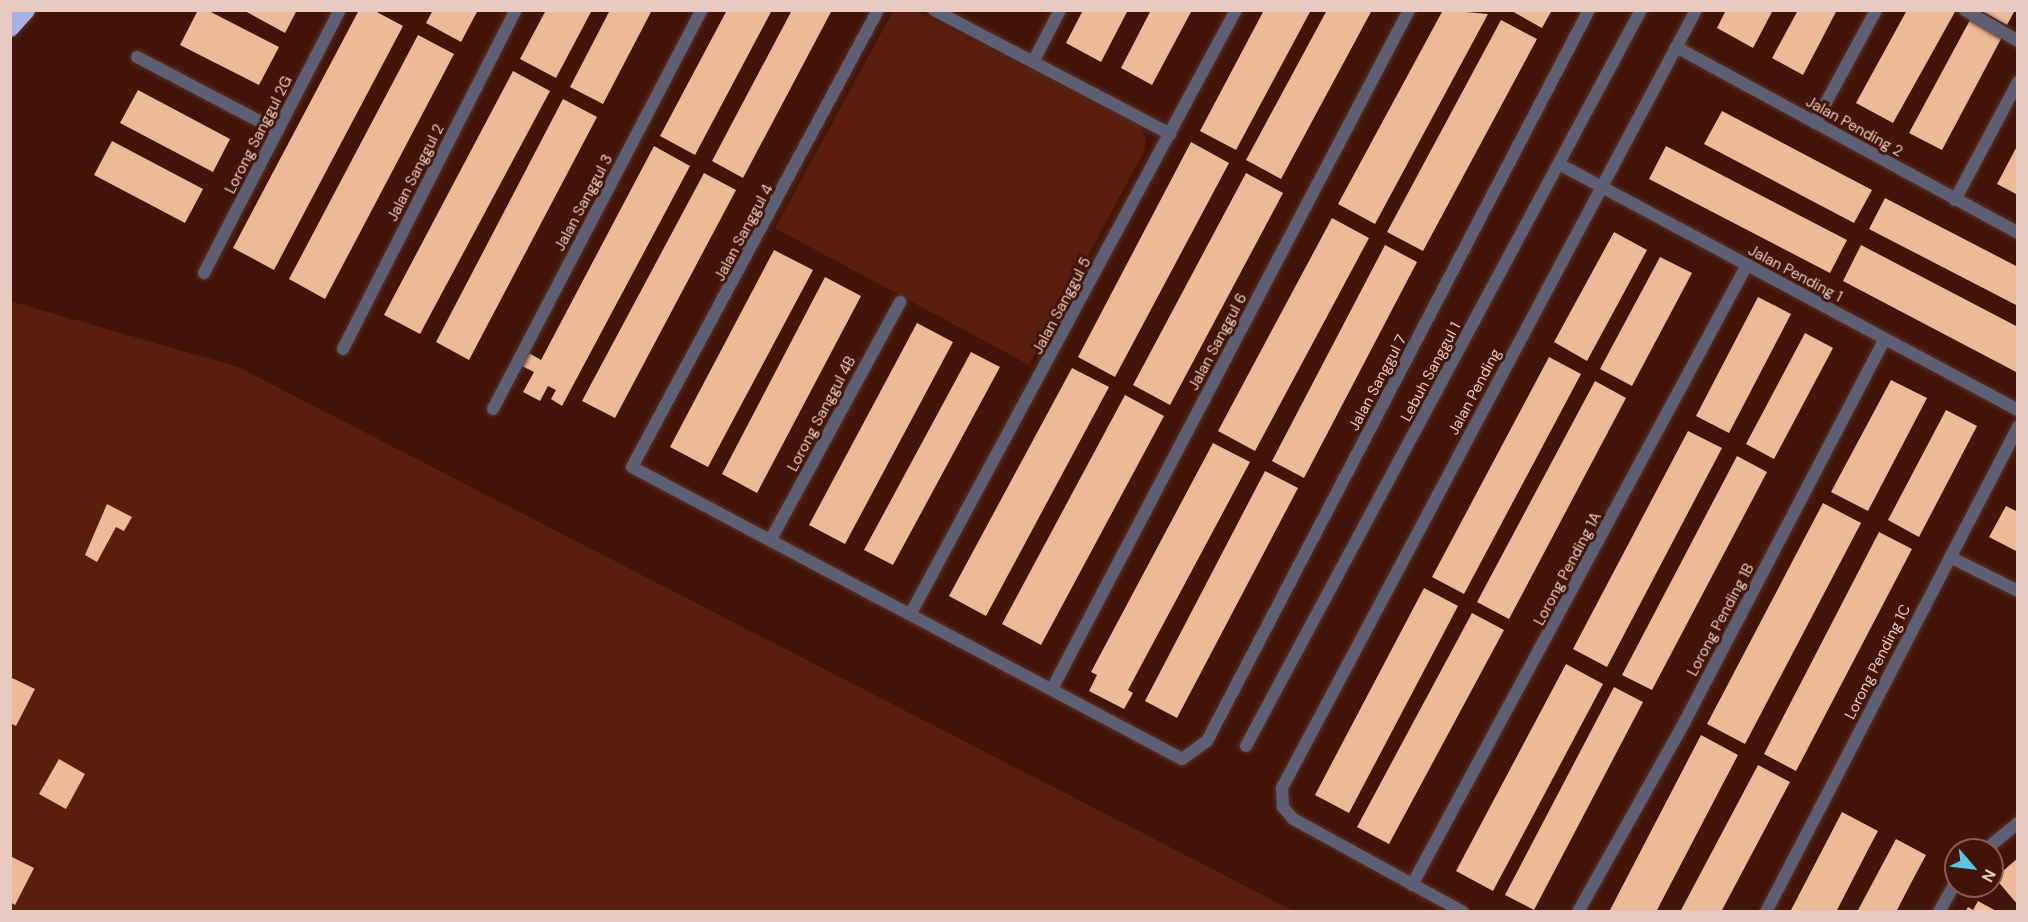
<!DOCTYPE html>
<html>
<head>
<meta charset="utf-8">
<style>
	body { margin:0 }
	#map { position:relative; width:2028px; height:922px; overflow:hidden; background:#431508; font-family:"DM Sans",sans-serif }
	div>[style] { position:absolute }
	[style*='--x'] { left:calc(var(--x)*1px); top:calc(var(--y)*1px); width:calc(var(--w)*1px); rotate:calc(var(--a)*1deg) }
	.green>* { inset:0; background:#591e0d }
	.building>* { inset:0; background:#ecba97 }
	.roads { filter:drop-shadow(0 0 2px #5d3226) drop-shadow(0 0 2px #5d3226) }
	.street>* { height:12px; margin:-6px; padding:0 6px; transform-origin:6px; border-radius:6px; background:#5d6075 }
	.highway>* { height:18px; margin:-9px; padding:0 9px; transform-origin:9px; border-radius:9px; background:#a9b2e5 }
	span { translate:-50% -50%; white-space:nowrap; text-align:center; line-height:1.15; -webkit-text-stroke:6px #431508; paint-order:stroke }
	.street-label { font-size:15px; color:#e8cac1 }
	.frame { position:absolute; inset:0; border:12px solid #e8cac1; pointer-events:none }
	.north { position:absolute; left:1944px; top:838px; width:60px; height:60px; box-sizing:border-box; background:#431508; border:2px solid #855d52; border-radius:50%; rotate:118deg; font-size:16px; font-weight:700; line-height:24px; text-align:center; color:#e8cac1 }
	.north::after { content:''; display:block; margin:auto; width:21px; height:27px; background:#59c8e4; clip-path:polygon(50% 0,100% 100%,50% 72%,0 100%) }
</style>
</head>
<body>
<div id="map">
	<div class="green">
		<i style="clip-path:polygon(893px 11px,916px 11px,1139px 126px,1146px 138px,1145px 150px,1029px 365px,775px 228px)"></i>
		<i style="clip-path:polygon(10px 301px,238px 367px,1294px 911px,11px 911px)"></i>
	</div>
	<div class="building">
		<i style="clip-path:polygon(198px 10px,207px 10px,279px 47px,259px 85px,180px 45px)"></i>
		<i style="clip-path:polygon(243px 10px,297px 10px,285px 33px)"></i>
		<i style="clip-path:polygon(359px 10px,373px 10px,403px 26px,274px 270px,233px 248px)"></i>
		<i style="clip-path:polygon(433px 10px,478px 10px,461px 42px,426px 23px)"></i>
		<i style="clip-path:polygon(546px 10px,592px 10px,556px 78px,520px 59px)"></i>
		<i style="clip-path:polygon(610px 10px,652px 10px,603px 104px,570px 87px)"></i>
		<i style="clip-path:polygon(727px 10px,772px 10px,695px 155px,660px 136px)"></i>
		<i style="clip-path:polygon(792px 10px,832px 10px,743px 178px,712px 161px)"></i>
		<i style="clip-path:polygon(1083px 10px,1128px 10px,1101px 62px,1066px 43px)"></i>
		<i style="clip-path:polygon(1151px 10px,1192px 10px,1152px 85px,1121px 68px)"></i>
		<i style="clip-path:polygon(1264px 10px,1311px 10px,1236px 150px,1200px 131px)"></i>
		<i style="clip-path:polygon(1327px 10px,1372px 10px,1281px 179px,1246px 160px)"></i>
		<i style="clip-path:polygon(1443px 10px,1488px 14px,1375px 224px,1338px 204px)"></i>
		<i style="clip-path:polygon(1510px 10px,1552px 10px,1542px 28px)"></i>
		<i style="clip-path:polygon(1726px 10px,1773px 10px,1753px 48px,1717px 28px)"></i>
		<i style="clip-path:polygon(1798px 10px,1837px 10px,1803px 75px,1772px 58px)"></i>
		<i style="clip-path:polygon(1907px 10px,1956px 10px,1893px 123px,1856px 103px)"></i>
		<i style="clip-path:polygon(1980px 10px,2015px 10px,2007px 25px)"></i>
		<i style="clip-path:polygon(1501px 20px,1537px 39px,1423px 251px,1387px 232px)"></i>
		<i style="clip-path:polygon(1970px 20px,2002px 37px,1942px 150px,1909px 133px)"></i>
		<i style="clip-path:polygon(418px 35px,454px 54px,325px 299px,289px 279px)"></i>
		<i style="clip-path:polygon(513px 71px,550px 91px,420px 334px,384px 315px)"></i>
		<i style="clip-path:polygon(138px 90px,230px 139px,213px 172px,120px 123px)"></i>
		<i style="clip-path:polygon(563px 99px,597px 117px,469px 360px,436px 342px)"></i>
		<i style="clip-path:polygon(1722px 111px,1872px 190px,1854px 223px,1704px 144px)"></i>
		<i style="clip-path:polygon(112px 141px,203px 189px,185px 223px,94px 175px)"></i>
		<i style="clip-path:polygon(1191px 142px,1229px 163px,1115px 377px,1078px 357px)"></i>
		<i style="clip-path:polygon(654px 146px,690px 166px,562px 406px,551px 399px,556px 390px,548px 386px,540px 401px,523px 392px,534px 372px,522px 366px,529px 353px,541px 360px)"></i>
		<i style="clip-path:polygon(1666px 146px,1847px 240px,1830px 273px,1649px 179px)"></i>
		<i style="clip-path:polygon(2016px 148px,2018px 149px,2018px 195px,1997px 184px)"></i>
		<i style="clip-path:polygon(704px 173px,736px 190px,615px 418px,582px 401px)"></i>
		<i style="clip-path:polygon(1246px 173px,1283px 193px,1170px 405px,1133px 385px)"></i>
		<i style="clip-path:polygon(1885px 198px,2018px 267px,2018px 306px,1869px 229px)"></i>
		<i style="clip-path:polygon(1332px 218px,1369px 238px,1255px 451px,1218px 431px)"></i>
		<i style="clip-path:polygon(1614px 232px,1647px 250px,1587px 361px,1554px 342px)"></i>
		<i style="clip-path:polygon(1385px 245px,1417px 262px,1304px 478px,1272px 461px)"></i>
		<i style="clip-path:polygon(1861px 245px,2018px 327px,2018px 373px,1843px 281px)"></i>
		<i style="clip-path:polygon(774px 250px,813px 270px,708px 467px,670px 447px)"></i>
		<i style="clip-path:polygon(1660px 257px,1692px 273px,1632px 386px,1600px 369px)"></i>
		<i style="clip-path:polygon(825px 277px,861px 296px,757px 493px,722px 474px)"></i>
		<i style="clip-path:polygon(1758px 297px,1791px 314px,1729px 433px,1696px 416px)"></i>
		<i style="clip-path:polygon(917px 323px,953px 342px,845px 544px,809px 525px)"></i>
		<i style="clip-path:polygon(1805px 333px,1833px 348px,1774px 459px,1746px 444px)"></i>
		<i style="clip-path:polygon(971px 352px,1000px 367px,893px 565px,864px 550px)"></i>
		<i style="clip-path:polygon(1549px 357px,1581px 374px,1464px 594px,1432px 577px)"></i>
		<i style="clip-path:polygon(1072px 368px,1109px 387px,986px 616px,949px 596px)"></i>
		<i style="clip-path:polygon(1891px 380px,1927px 398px,1868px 511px,1831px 492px)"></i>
		<i style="clip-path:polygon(1595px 381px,1626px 398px,1509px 619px,1477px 602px)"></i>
		<i style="clip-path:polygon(1125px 395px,1164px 416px,1041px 645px,1002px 624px)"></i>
		<i style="clip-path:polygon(1946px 410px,1977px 426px,1919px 537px,1888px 520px)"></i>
		<i style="clip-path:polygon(1688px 431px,1722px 448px,1607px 667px,1573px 649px)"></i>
		<i style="clip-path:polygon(1213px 443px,1250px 462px,1128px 690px,1133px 693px,1124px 709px,1089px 691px,1097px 675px,1091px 672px)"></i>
		<i style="clip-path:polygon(1737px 456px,1767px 472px,1652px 690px,1622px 675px)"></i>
		<i style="clip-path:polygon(1265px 471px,1298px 488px,1177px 718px,1145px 701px)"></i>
		<i style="clip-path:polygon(1823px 503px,1861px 523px,1745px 744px,1707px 724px)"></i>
		<i style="clip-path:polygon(107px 504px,132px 517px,124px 531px,116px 527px,97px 562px,85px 555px)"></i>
		<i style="clip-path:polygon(2006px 506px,2018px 512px,2018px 552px,1989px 537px)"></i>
		<i style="clip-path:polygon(1879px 532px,1912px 549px,1796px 771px,1764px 754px)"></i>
		<i style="clip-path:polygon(1424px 588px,1458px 606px,1349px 813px,1315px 795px)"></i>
		<i style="clip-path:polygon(1472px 613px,1504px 630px,1389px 844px,1357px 827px)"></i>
		<i style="clip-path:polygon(1566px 664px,1603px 684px,1493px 891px,1456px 871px)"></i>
		<i style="clip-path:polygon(10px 677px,35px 689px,16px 726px,10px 723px)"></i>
		<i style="clip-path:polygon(1614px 687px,1643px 702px,1534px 910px,1505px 895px)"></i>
		<i style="clip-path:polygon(1701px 735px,1738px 755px,1716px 797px,1656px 912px,1609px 912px)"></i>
		<i style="clip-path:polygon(59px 759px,85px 774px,66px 809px,39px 794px)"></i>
		<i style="clip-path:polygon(1758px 765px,1790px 782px,1721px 912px,1680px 912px)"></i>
		<i style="clip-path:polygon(1842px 812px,1878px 831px,1871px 844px,1836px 912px,1790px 912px)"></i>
		<i style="clip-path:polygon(1896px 839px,1926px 855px,1911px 883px,1896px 912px,1857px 912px)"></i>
		<i style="clip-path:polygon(10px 856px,34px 868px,15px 905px,10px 902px)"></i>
		<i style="clip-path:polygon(2018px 858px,2018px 905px,1995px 878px)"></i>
		<i style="clip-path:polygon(1978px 901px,1998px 912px,1965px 912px,1968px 907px,1973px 910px)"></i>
	</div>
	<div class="roads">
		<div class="street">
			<i style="--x:878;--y:10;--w:519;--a:118.29"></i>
			<i style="--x:632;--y:467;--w:623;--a:27.96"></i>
			<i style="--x:1182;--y:759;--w:31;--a:-36"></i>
			<i style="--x:1207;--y:741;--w:825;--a:-62.41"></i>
			<i style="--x:934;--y:10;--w:267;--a:27.7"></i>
			<i style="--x:1965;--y:10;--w:61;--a:30.3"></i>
			<i style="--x:1676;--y:47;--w:389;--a:28.5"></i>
			<i style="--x:137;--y:57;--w:159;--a:27.7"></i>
			<i style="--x:1033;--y:62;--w:59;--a:-62.6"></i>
			<i style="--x:1815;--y:123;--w:128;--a:-61.6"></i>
			<i style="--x:1559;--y:164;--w:521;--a:28.19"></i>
			<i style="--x:1955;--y:200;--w:134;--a:-61.9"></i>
			<i style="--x:204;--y:273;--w:296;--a:-62.7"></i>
			<i style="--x:343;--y:349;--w:381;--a:-63"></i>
			<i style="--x:493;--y:409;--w:450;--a:-62.4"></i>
			<i style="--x:771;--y:539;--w:270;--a:-61.4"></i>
			<i style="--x:1950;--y:557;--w:76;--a:26.6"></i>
			<i style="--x:911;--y:613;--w:685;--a:-61.68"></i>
			<i style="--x:1053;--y:687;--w:765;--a:-62.26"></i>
			<i style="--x:1246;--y:746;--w:835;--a:-61.78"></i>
			<i style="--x:1985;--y:850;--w:43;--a:-39.3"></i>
			<i style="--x:1412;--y:885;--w:705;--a:-61.62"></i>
			<i style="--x:1463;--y:912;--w:194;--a:-151.3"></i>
			<i style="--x:1293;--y:819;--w:16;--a:-130"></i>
			<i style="--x:1283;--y:807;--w:19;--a:-93"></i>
			<i style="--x:1282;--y:788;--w:881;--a:-61.98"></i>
			<i style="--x:1578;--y:912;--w:217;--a:-60.7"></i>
			<i style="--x:1684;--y:723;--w:433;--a:-62.4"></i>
			<i style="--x:1766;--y:912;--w:547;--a:-62.54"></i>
			<i style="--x:1939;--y:912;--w:35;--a:-61"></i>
		</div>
		<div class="highway">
			<i style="--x:10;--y:28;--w:24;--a:-48"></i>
		</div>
	</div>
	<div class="street-label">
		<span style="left:1854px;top:127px;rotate:29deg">Jalan Pending 2</span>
		<span style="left:259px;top:135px;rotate:-63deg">Lorong Sanggul 2G</span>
		<span style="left:416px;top:173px;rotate:-63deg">Jalan Sanggul 2</span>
		<span style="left:584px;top:203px;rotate:-62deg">Jalan Sanggul 3</span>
		<span style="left:744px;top:233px;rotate:-62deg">Jalan Sanggul 4</span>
		<span style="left:1795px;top:274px;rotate:28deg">Jalan Pending 1</span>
		<span style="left:1062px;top:306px;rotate:-62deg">Jalan Sanggul 5</span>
		<span style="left:1218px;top:342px;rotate:-62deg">Jalan Sanggul 6</span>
		<span style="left:1431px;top:372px;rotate:-62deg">Lebuh Sanggul 1</span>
		<span style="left:1378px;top:383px;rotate:-62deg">Jalan Sanggul 7</span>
		<span style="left:1475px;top:392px;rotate:-62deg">Jalan Pending</span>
		<span style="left:822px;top:414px;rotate:-62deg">Lorong Sanggul 4B</span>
		<span style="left:1568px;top:569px;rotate:-62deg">Lorong Pending 1A</span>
		<span style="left:1721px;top:620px;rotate:-62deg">Lorong Pending 1B</span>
		<span style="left:1878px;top:662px;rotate:-63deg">Lorong Pending 1C</span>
	</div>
	<div class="frame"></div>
	<div class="north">N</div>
</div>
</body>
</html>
